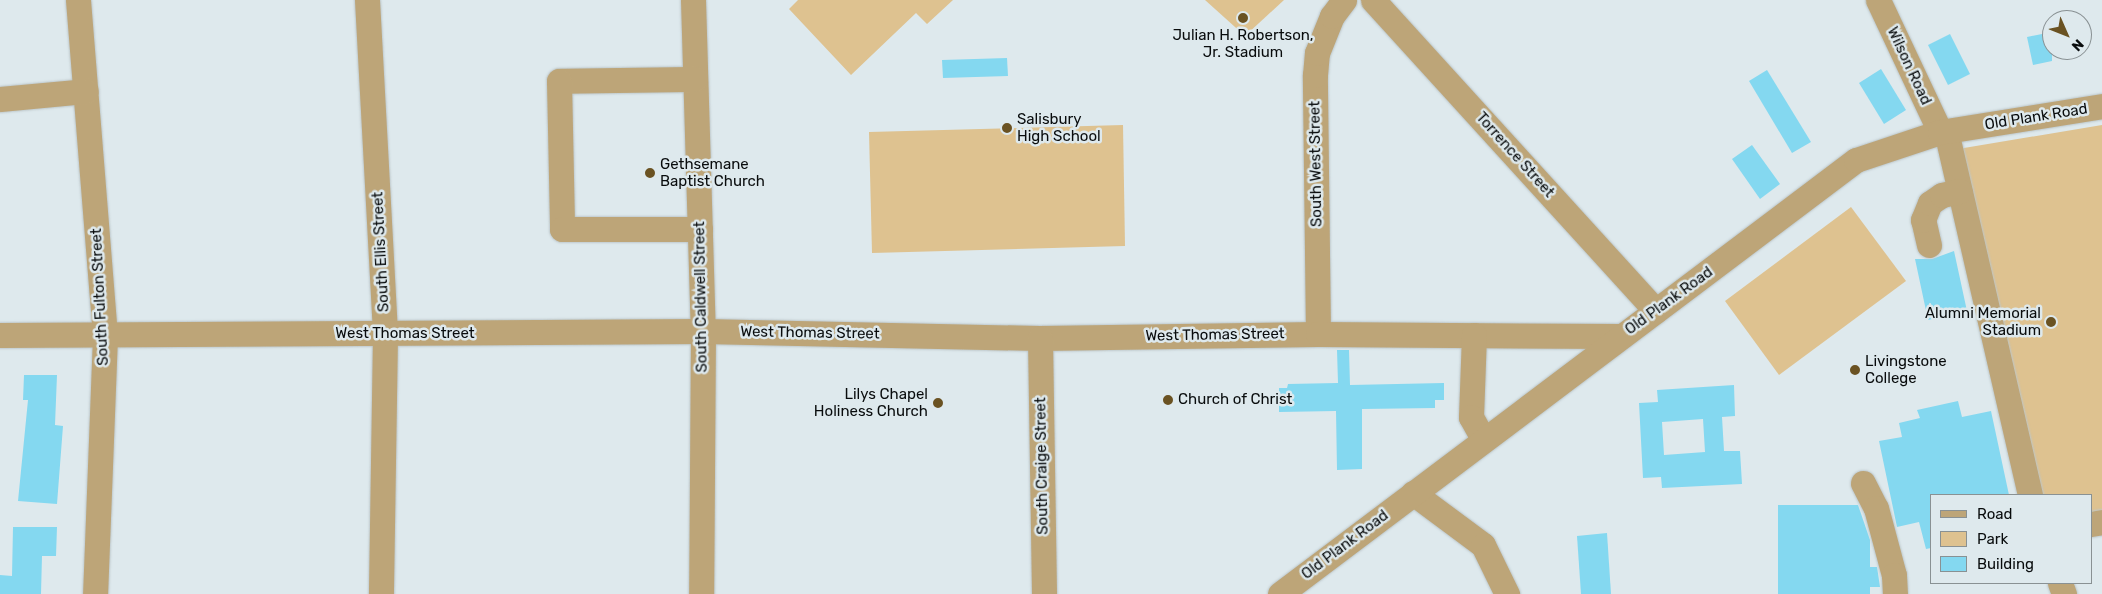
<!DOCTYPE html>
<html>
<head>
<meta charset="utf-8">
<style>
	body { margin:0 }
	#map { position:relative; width:2102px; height:594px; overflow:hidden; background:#dee9ed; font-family:Rubik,sans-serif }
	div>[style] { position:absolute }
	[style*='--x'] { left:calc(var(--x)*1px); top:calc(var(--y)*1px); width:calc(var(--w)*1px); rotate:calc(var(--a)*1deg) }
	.green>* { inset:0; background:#dec290 }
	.building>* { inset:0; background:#84d8f0 }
	.roads { filter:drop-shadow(0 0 1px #bcc6c9) drop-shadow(0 0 1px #bcc6c9) }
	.minor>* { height:25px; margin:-12.5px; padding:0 12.5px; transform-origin:12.5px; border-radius:12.5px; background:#bda578 }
	.dots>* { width:14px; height:14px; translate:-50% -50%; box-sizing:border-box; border:2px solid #dee9ed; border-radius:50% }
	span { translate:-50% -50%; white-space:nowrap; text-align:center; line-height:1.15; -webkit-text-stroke:5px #dee9ed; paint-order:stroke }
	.poi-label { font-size:15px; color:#090c0d }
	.left { translate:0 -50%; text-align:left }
	.right { translate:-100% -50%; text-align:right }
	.street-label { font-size:15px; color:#090c0d }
	.legend { position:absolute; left:1930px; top:494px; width:162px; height:90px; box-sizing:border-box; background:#dee9ed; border:1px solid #899193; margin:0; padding:6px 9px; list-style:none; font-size:15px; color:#090c0d }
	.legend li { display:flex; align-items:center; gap:10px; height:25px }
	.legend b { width:25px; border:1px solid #899193 }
	.north { position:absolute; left:2042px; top:10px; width:50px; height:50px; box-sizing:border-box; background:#dee9ed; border:1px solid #899193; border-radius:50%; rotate:134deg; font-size:14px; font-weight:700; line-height:20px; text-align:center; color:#090c0d }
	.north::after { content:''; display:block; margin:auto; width:18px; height:22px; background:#6a5222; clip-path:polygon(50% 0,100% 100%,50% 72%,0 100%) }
</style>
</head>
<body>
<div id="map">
	<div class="green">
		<i style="clip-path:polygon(798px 0,953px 0,927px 24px,916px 13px,851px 75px,789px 9px)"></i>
		<i style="clip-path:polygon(1205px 0,1284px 0,1245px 36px)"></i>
		<i style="clip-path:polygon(1123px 125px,1125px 246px,872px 253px,869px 132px)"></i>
		<i style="clip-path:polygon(2102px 125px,2102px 516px,2091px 517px,2091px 495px,2040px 495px,1958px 149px)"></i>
		<i style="clip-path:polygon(1851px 207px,1906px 281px,1779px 375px,1725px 301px)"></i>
	</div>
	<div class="building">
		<i style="clip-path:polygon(2052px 32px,2052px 61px,2033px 65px,2027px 37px)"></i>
		<i style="clip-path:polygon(1950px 34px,1970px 74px,1948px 85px,1928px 45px)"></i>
		<i style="clip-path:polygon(1007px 58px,1008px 76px,943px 78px,942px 60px)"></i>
		<i style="clip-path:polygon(1881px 69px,1906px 110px,1884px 124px,1859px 83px)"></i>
		<i style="clip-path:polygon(1767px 70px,1811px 142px,1792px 153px,1749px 81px)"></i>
		<i style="clip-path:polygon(1752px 145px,1780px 184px,1760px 199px,1732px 159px)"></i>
		<i style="clip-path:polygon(1954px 251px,1967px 311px,1928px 320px,1915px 259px,1932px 259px)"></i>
		<i style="clip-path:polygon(1337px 350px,1349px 350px,1350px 385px,1444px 383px,1444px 400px,1435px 400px,1435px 408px,1362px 409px,1362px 469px,1337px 470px,1336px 411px,1279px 412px,1279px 388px,1287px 388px,1288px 384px,1338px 383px)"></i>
		<i style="clip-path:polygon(24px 375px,57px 375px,55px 425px,63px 426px,57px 504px,18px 501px,28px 400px,23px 400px)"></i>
		<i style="clip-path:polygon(evenodd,1734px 385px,1735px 416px,1722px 417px,1724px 451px,1740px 451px,1742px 484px,1662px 488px,1661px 477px,1643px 478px,1639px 403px,1658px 402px,1657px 390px,1734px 385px,1703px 419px,1705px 452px,1664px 455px,1662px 422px,1703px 419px)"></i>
		<i style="clip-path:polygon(1958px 401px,1962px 417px,1991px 411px,2009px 495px,1931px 495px,1931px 548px,1926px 549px,1919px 522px,1897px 527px,1879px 441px,1902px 437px,1899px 423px,1920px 418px,1917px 410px)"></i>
		<i style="clip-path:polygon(1778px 505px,1858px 505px,1870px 540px,1870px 567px,1877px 567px,1880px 587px,1870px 587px,1870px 594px,1778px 594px)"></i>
		<i style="clip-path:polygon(13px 527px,57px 527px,56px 556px,42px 556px,41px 594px,0 594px,0 575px,12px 576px)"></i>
		<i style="clip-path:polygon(1607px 533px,1611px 594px,1581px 594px,1577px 536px)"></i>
	</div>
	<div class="roads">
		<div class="minor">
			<i style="--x:78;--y:0;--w:337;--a:85.4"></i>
			<i style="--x:105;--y:336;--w:258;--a:92.2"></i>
			<i style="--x:367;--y:0;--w:335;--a:86.9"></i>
			<i style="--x:385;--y:335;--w:259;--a:90.9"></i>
			<i style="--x:693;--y:0;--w:331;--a:88.3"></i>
			<i style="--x:703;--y:331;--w:263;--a:90.4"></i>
			<i style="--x:1373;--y:0;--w:420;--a:47.7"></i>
			<i style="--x:1878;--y:0;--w:146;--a:64.8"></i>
			<i style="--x:695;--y:79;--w:136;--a:179.2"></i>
			<i style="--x:559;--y:81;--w:148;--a:88.8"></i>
			<i style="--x:562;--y:229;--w:138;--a:0"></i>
			<i style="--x:0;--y:99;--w:86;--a:-5.3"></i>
			<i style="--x:1946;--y:131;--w:374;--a:77"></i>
			<i style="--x:1929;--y:245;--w:26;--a:-103"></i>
			<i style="--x:1923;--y:220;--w:18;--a:-68"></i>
			<i style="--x:1930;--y:203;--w:14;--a:-34"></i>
			<i style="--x:1942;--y:195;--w:18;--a:-13"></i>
			<i style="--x:1318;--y:334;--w:259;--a:-90.7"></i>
			<i style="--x:1315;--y:75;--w:22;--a:-85"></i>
			<i style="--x:1317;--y:53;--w:40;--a:-68"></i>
			<i style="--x:1332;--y:16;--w:20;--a:-53"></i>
			<i style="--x:0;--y:335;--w:703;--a:-0.33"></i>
			<i style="--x:703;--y:331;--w:337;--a:1.2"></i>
			<i style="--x:1040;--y:338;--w:278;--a:-0.8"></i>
			<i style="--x:1318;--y:334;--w:302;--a:0.4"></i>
			<i style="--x:1474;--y:335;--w:82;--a:92.1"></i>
			<i style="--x:1471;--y:417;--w:26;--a:61"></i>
			<i style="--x:1040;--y:338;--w:256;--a:89.1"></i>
			<i style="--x:1863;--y:483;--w:28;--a:63"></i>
			<i style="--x:1876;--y:508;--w:69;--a:75"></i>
			<i style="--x:1894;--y:575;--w:19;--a:87"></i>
			<i style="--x:1413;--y:493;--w:87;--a:36.6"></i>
			<i style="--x:1483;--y:545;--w:55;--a:63.9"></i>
			<i style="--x:2091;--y:524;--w:11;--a:-10"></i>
			<i style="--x:2060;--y:583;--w:12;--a:70"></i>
			<i style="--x:1280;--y:594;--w:721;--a:-37"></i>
			<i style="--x:1856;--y:160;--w:89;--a:-18.4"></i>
			<i style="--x:1940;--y:132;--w:164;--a:-9.1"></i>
		</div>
	</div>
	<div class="dots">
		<i style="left:1243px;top:18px;background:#6a5222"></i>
		<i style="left:1007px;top:128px;background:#6a5222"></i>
		<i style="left:650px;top:173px;background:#6a5222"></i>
		<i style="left:2051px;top:322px;background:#6a5222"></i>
		<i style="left:1855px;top:370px;background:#6a5222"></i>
		<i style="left:1168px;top:400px;background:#6a5222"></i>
		<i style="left:938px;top:403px;background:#6a5222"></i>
	</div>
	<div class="poi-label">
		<span style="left:1243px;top:44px">Julian H. Robertson,<br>Jr. Stadium</span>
		<span class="left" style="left:1017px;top:128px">Salisbury<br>High School</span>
		<span class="left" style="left:660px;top:173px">Gethsemane<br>Baptist Church</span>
		<span class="right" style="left:2041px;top:322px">Alumni Memorial<br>Stadium</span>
		<span class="left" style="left:1865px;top:370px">Livingstone<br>College</span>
		<span class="right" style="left:928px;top:403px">Lilys Chapel<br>Holiness Church</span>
		<span class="left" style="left:1178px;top:400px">Church of Christ</span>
	</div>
	<div class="street-label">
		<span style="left:1909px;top:66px;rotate:65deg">Wilson Road</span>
		<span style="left:2036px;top:117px;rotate:-9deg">Old Plank Road</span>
		<span style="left:1515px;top:155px;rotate:48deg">Torrence Street</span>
		<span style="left:1316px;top:164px;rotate:-91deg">South West Street</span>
		<span style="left:381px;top:252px;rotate:-93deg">South Ellis Street</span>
		<span style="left:100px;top:297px;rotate:-93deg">South Fulton Street</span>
		<span style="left:701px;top:297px;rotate:-91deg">South Caldwell Street</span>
		<span style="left:1669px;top:301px;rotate:-36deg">Old Plank Road</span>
		<span style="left:810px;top:333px;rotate:1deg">West Thomas Street</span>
		<span style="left:405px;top:334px">West Thomas Street</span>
		<span style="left:1215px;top:335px;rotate:-1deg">West Thomas Street</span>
		<span style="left:1042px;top:466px;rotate:-91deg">South Craige Street</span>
		<span style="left:1345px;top:545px;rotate:-37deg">Old Plank Road</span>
	</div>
	<ul class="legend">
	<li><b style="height:6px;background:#bda578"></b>Road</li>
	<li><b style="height:14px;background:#dec290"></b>Park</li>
	<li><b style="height:14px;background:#84d8f0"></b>Building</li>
	</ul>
	<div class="north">N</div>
</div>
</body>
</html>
